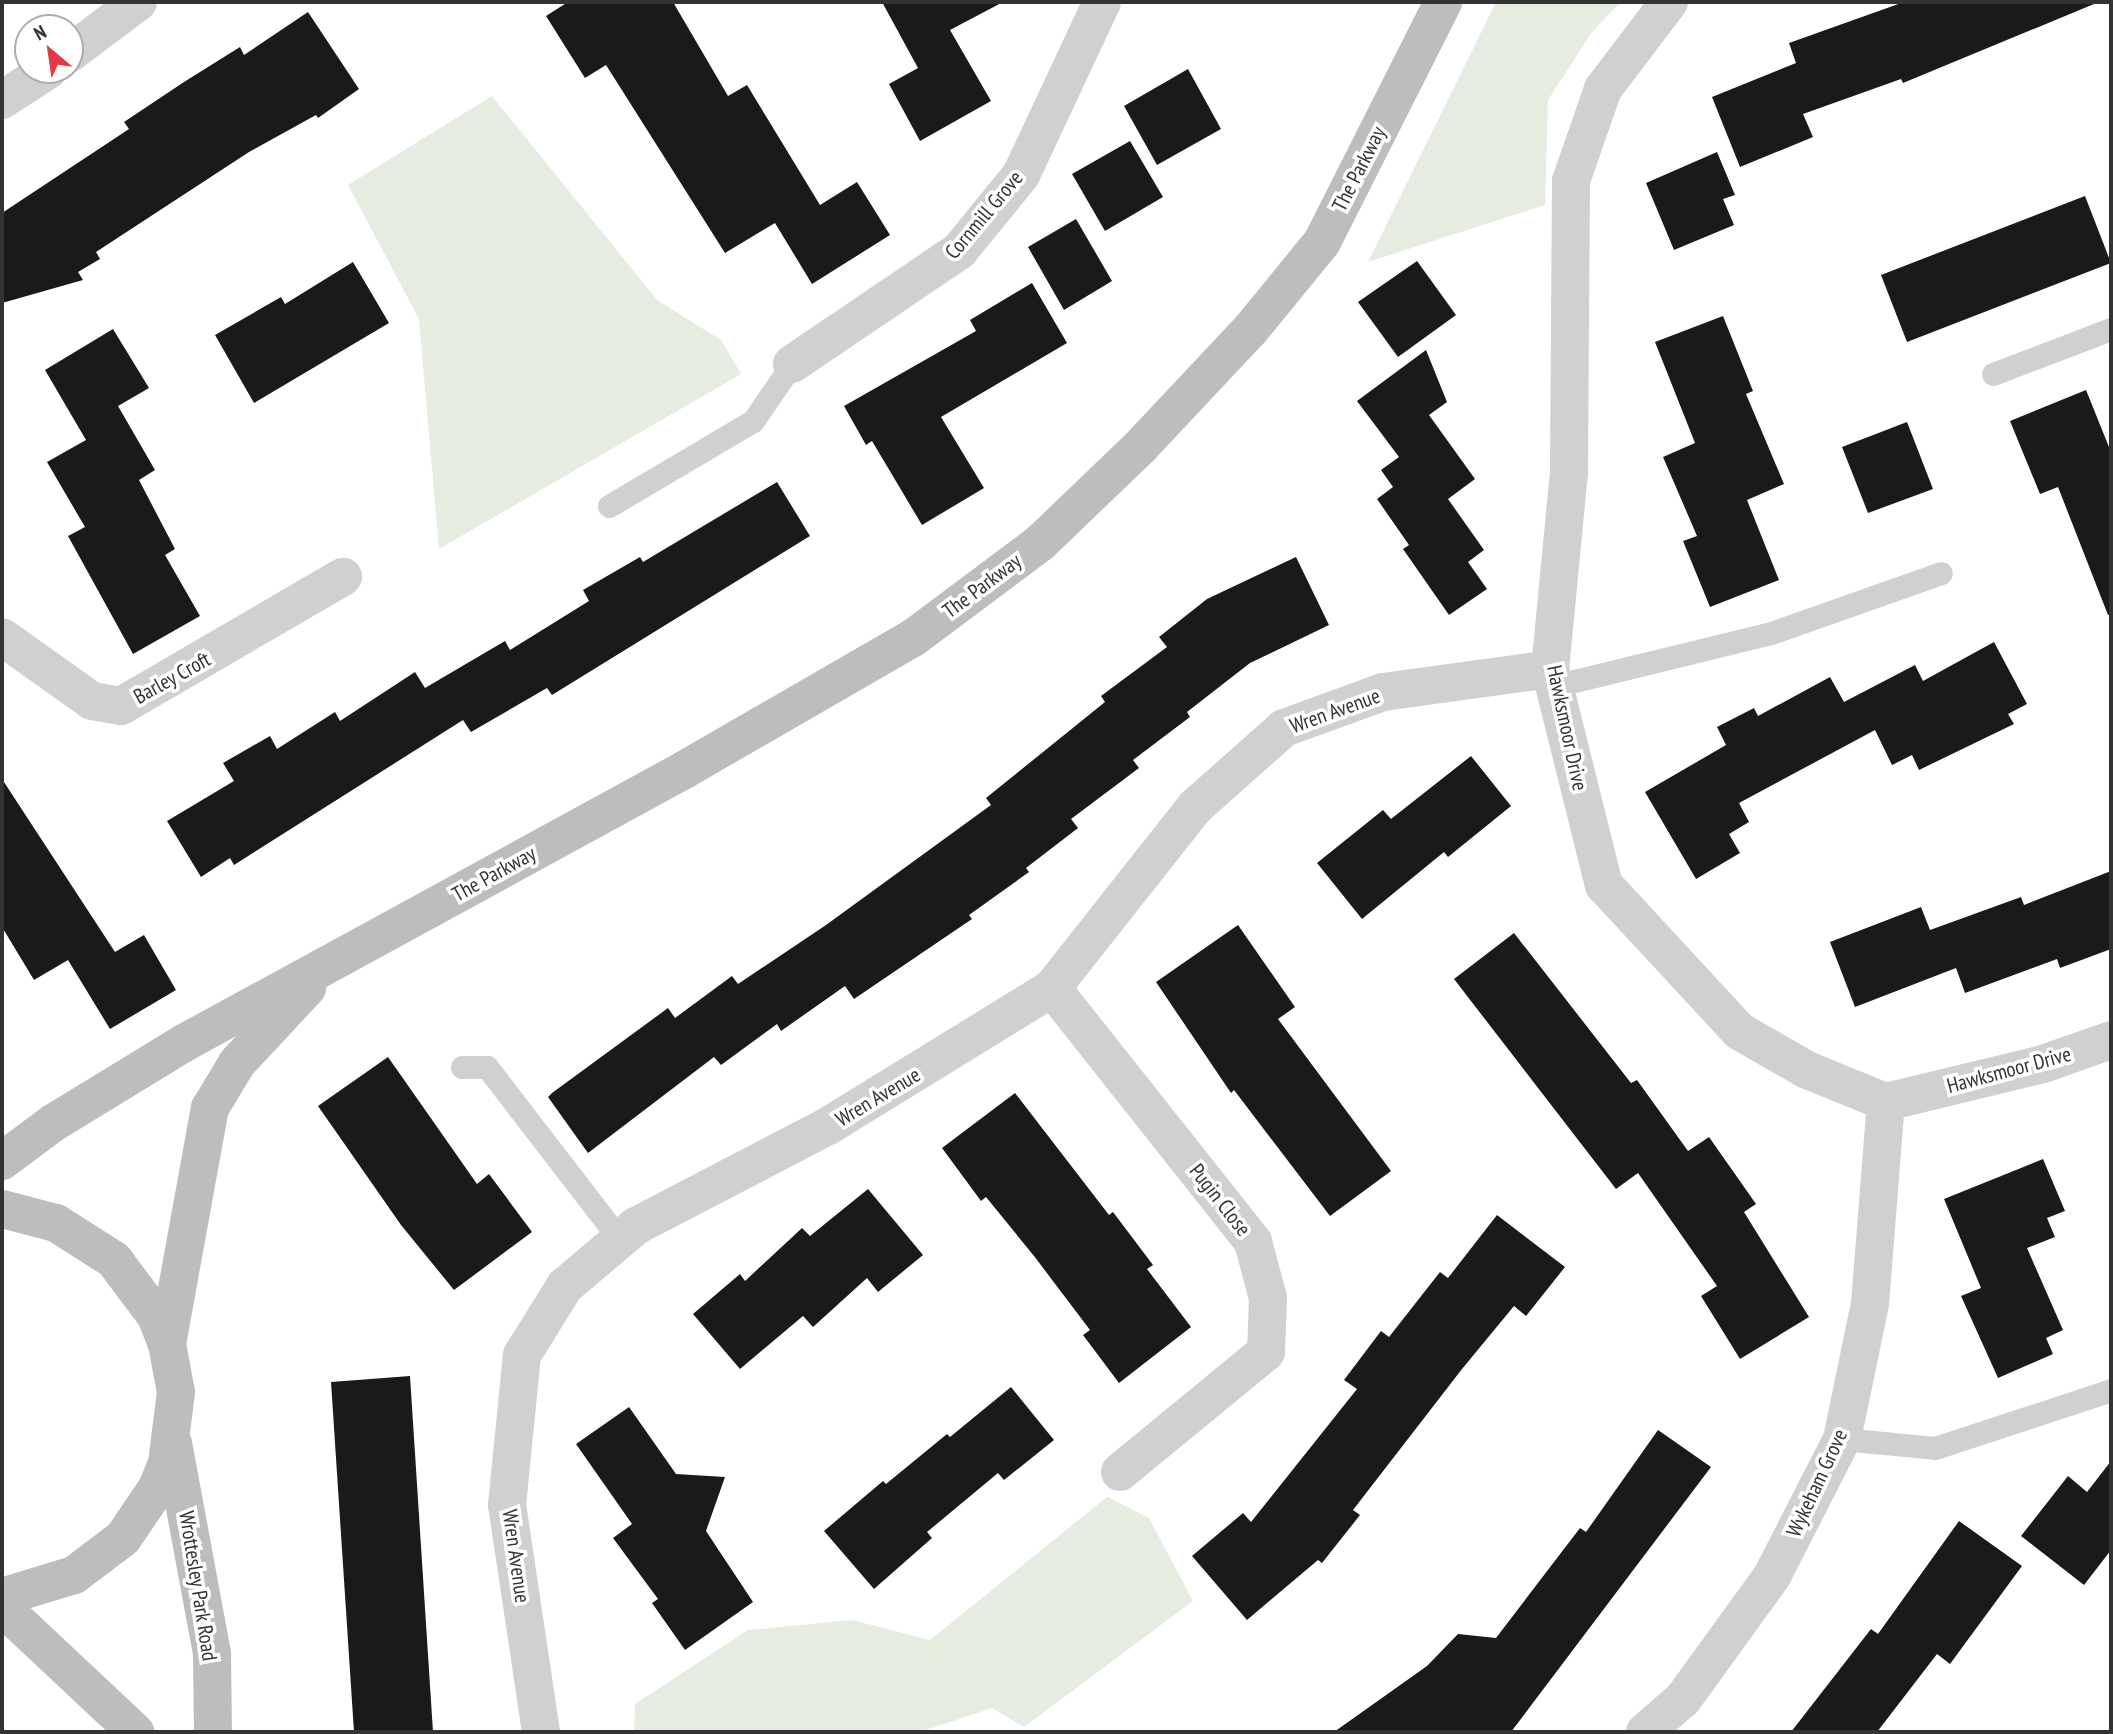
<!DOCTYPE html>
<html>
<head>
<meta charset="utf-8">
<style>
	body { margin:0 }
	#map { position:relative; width:2113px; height:1734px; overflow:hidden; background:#fff; font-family:"PT Sans Narrow",sans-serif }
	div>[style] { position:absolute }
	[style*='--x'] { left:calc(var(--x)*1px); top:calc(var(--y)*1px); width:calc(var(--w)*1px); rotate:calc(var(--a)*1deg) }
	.green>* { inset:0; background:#e6ecdf }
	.building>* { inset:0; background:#1a1a1a }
	.lane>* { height:23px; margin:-11.5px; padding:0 11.5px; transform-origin:11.5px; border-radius:11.5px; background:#d0d0d0 }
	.street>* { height:38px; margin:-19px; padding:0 19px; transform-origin:19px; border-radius:19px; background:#d0d0d0 }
	.secondary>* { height:38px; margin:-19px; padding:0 19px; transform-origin:19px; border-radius:19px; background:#bdbdbd }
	span { translate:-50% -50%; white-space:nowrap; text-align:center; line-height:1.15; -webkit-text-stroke:7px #fff; paint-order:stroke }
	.street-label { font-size:21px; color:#333 }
	.frame { position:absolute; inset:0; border:4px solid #333; pointer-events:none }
	.north { position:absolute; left:14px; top:14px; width:70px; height:70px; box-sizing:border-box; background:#fff; border:2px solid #adadad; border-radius:50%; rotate:331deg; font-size:19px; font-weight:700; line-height:28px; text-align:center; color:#333 }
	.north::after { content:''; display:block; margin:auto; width:24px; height:32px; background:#e63946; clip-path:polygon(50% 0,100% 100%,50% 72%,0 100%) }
</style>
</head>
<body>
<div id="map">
	<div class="green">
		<i style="clip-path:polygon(1496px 2px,1621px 2px,1592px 32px,1548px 100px,1545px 205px,1368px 262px)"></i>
		<i style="clip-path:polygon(492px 96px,657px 300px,721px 340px,741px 374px,439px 549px,419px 319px,348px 185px)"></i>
		<i style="clip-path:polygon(1107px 1497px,1149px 1518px,1193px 1601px,1024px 1727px,992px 1708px,920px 1732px,634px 1732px,635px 1704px,748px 1630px,852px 1620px,930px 1640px)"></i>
	</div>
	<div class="building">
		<i style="clip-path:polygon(568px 2px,673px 2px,728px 96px,747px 85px,820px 205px,857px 182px,890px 235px,812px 284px,775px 223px,725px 253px,606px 65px,585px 78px,546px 16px)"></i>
		<i style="clip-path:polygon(882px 2px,1003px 2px,950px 30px,991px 101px,920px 141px,889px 84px,918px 68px)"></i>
		<i style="clip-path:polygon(1904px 2px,2094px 4px,1903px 83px,1901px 79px,1803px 114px,1813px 137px,1740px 167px,1712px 97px,1796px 63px,1789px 43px)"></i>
		<i style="clip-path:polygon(308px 12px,359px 89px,318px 118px,316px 115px,249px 152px,96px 252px,100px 259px,78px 272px,83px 280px,2px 303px,2px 213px,129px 129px,124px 122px,184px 82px,240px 47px,244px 55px)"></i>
		<i style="clip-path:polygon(1188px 69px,1221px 129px,1157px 165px,1124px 106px)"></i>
		<i style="clip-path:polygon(1130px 141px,1163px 197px,1105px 231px,1072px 174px)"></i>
		<i style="clip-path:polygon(1717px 152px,1735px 195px,1723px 199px,1734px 225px,1674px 250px,1646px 183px)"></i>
		<i style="clip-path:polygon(2085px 196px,2111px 263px,1907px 342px,1881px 275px)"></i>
		<i style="clip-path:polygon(1076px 219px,1112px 281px,1064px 310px,1028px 247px)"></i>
		<i style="clip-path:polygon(1417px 261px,1456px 315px,1398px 357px,1358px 302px)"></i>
		<i style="clip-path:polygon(353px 262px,389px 323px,254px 403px,215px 335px,281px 297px,285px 304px)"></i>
		<i style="clip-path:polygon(1032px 283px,1067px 343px,941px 417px,984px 488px,922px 525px,872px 441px,866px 445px,844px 406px,976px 331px,970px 320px)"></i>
		<i style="clip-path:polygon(1723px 316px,1753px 391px,1746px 394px,1784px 484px,1747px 500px,1779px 580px,1710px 607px,1683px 541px,1697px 536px,1663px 457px,1695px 443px,1655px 342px)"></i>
		<i style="clip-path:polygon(113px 329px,149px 388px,118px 406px,155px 470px,139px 480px,175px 549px,165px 555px,200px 616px,133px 654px,68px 536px,85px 527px,47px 462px,86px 440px,45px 370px)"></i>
		<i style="clip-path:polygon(1426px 350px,1447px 402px,1429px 415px,1475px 479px,1448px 499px,1484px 550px,1468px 562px,1487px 589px,1449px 615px,1403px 549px,1409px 545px,1377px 499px,1393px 487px,1381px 470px,1399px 457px,1357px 401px)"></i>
		<i style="clip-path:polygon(2086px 390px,2111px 452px,2111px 615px,2108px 615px,2058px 487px,2040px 494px,2010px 421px)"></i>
		<i style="clip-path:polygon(1907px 422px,1933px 489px,1868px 513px,1842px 447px)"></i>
		<i style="clip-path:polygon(777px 482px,810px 536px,552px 695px,547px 688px,471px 732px,463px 720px,234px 865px,230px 858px,201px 877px,167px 821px,234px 781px,223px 763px,270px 736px,277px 749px,335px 712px,340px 721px,415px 672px,425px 688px,505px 641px,510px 650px,589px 601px,583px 590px,640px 557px,643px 562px)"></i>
		<i style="clip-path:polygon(1296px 557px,1329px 625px,1250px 663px,1187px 712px,1190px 717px,1133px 760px,1139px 768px,1071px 819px,1078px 828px,1026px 868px,1029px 872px,969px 915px,972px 919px,854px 999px,845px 986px,781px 1031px,777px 1024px,721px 1065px,714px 1057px,588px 1153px,548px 1097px,552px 1093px,668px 1008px,675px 1018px,732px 976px,738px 984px,826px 925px,991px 805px,986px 798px,1105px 702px,1101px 696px,1167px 647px,1159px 637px,1207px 599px)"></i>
		<i style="clip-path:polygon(1994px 642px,2027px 704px,2008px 714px,2014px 724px,1919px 770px,1912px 755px,1892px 765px,1875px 730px,1739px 803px,1749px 822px,1729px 834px,1740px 853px,1696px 879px,1645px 792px,1726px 745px,1717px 727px,1754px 708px,1758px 716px,1830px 677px,1844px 702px,1915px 665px,1923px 681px)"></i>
		<i style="clip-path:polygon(1471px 756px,1511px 806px,1448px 857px,1444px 852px,1362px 919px,1317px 863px,1383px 810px,1391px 819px)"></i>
		<i style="clip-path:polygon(2px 779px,115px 952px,144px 935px,176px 990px,110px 1029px,68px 960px,34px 980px,2px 927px)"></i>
		<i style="clip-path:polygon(2111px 871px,2111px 949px,2060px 968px,2057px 959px,1965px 993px,1956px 968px,1855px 1007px,1830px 942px,1921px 907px,1930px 930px,2021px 897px,2024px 905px)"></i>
		<i style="clip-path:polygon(1238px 925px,1295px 1007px,1278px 1019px,1391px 1171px,1330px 1216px,1234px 1090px,1231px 1093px,1156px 982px)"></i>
		<i style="clip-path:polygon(1514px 933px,1631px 1083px,1637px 1080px,1688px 1151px,1709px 1137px,1756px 1204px,1744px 1212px,1809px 1317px,1740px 1359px,1701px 1296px,1717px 1286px,1638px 1173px,1616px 1189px,1454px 979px)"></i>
		<i style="clip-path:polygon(388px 1057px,477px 1184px,489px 1174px,532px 1232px,454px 1290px,401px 1225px,318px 1106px)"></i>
		<i style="clip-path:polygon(1015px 1093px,1109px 1215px,1113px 1212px,1153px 1265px,1147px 1269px,1191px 1327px,1119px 1383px,1083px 1335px,1090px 1330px,1034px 1256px,986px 1197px,981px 1201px,942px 1148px)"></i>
		<i style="clip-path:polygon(2043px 1159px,2065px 1211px,2047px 1218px,2055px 1237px,2027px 1248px,2063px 1330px,2046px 1338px,2053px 1354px,1998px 1378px,1961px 1296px,1981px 1288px,1944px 1199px)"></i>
		<i style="clip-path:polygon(868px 1189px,923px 1255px,878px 1292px,867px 1278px,813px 1327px,803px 1316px,740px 1369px,693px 1314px,740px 1274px,745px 1281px,802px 1228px,810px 1236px)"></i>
		<i style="clip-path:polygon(1497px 1215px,1565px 1267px,1526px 1316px,1514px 1306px,1462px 1369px,1353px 1510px,1360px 1515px,1322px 1563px,1318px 1560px,1247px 1620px,1192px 1556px,1243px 1513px,1251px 1522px,1357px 1389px,1344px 1380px,1381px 1331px,1389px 1337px,1440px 1272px,1448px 1278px)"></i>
		<i style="clip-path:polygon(410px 1376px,433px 1732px,354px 1732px,331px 1382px)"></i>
		<i style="clip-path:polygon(1011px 1387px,1054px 1440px,1004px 1480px,998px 1473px,927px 1532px,932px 1538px,874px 1589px,824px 1531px,883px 1481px,886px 1484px,947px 1434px,950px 1437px)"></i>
		<i style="clip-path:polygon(629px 1407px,676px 1474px,725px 1477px,706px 1531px,753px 1602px,685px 1650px,652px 1603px,658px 1599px,613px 1538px,632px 1524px,576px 1444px)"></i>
		<i style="clip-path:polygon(1658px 1430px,1711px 1467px,1511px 1732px,1334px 1732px,1427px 1666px,1458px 1634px,1496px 1638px,1580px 1528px,1586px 1532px)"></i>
		<i style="clip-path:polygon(2111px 1461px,2111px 1550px,2084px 1585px,2021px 1536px,2068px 1476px,2087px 1492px)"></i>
		<i style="clip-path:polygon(1959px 1521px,2022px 1566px,1950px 1664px,1937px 1654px,1877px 1732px,1791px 1732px,1871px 1629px,1878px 1634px)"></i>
	</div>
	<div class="lane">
		<i style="--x:1993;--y:374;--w:126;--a:-20.9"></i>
		<i style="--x:609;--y:506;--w:167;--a:-30.6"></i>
		<i style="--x:753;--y:421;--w:69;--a:-55.6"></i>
		<i style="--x:1554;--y:686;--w:223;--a:-13.7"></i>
		<i style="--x:1771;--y:633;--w:180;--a:-19.4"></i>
		<i style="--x:462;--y:1067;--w:25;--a:0"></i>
		<i style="--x:487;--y:1067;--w:218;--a:52.4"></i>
		<i style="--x:1842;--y:1439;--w:93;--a:5.5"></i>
		<i style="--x:1935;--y:1448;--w:185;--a:-18.2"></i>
	</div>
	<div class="street">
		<i style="--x:1669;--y:2;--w:109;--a:127.2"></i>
		<i style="--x:1603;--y:89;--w:97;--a:109.2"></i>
		<i style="--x:1571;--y:181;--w:291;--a:90.4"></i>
		<i style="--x:1569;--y:472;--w:198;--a:95.5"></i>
		<i style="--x:1550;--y:669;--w:223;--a:76"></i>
		<i style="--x:1604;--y:885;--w:199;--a:47.2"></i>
		<i style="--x:1739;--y:1031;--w:78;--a:29.8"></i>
		<i style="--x:1807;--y:1070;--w:85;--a:22.1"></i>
		<i style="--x:1886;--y:1102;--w:162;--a:-13.6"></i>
		<i style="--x:2043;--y:1064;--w:72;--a:-19.4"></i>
		<i style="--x:70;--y:53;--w:85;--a:-36.9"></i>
		<i style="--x:2;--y:100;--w:55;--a:-33.1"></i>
		<i style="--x:792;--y:364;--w:202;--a:-34.1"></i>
		<i style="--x:959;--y:251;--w:98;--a:-50.8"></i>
		<i style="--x:1021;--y:175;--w:191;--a:-64.9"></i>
		<i style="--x:2;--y:637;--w:110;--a:35.4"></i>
		<i style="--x:92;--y:701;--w:29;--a:10"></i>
		<i style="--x:121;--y:706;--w:257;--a:-30.2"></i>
		<i style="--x:1052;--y:988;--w:324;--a:51.6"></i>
		<i style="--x:1253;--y:1242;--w:58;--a:75"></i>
		<i style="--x:1268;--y:1298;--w:54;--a:92.1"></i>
		<i style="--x:1266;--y:1352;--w:189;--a:140.6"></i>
		<i style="--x:541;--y:1732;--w:230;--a:-98.5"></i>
		<i style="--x:507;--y:1505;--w:151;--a:-84.3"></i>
		<i style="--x:522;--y:1355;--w:81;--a:-58.1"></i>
		<i style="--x:565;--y:1286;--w:93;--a:-40.2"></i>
		<i style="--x:636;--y:1226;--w:216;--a:-27.5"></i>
		<i style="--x:828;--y:1126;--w:263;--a:-31.6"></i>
		<i style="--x:1052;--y:988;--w:231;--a:-51.7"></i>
		<i style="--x:1195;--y:807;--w:119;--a:-41.6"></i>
		<i style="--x:1284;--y:728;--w:105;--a:-20"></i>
		<i style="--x:1383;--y:692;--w:169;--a:-7.8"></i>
		<i style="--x:1645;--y:1732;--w:50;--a:-41"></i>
		<i style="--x:1683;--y:1699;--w:152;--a:-54.1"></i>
		<i style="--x:1772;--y:1576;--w:154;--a:-62.9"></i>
		<i style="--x:1842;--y:1439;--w:138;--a:-78.3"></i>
		<i style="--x:1870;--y:1304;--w:203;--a:-85.5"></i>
	</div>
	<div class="secondary">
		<i style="--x:2;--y:1161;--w:64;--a:-36.7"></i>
		<i style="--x:53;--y:1123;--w:153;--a:-31.4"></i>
		<i style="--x:184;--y:1043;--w:570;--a:-28.63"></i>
		<i style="--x:684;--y:770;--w:264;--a:-30"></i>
		<i style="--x:913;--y:638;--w:159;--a:-36.8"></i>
		<i style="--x:1040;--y:543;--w:139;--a:-43.8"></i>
		<i style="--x:1140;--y:447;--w:162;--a:-46.8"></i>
		<i style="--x:1251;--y:329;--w:112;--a:-50.8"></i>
		<i style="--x:1322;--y:242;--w:269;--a:-63.2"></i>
		<i style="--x:2;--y:1209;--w:56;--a:14.5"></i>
		<i style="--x:56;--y:1223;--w:69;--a:32.5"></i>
		<i style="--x:114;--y:1260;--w:70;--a:53.1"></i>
		<i style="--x:156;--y:1316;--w:30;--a:69"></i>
		<i style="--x:167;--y:1344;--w:49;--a:79.4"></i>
		<i style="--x:176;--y:1392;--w:72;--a:97.2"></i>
		<i style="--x:167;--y:1463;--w:27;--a:112"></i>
		<i style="--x:157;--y:1488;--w:60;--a:124.2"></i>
		<i style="--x:123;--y:1538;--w:61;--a:142.9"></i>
		<i style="--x:74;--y:1575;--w:75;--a:163"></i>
		<i style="--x:167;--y:1344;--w:240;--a:-79.7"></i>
		<i style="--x:210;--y:1108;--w:52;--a:-59"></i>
		<i style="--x:237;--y:1063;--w:103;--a:-47"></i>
		<i style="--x:173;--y:1443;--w:215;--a:79.5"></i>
		<i style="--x:212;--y:1654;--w:78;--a:89.3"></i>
		<i style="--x:2;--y:1607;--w:183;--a:43.2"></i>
	</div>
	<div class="street-label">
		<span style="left:1359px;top:169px;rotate:-63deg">The Parkway</span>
		<span style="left:984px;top:215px;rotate:-50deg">Cornmill Grove</span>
		<span style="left:982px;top:586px;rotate:-37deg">The Parkway</span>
		<span style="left:172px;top:678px;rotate:-29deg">Barley Croft</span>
		<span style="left:1335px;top:711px;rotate:-20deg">Wren Avenue</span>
		<span style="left:1567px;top:728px;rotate:78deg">Hawksmoor Drive</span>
		<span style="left:494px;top:874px;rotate:-29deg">The Parkway</span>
		<span style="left:2009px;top:1070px;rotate:-15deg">Hawksmoor Drive</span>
		<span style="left:878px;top:1097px;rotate:-31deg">Wren Avenue</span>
		<span style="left:1220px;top:1200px;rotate:52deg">Pugin Close</span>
		<span style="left:1817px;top:1483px;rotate:-65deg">Wykeham Grove</span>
		<span style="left:516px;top:1556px;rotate:82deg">Wren Avenue</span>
		<span style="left:198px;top:1586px;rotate:81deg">Wrottesley Park Road</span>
	</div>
	<div class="frame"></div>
	<div class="north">N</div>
</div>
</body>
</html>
